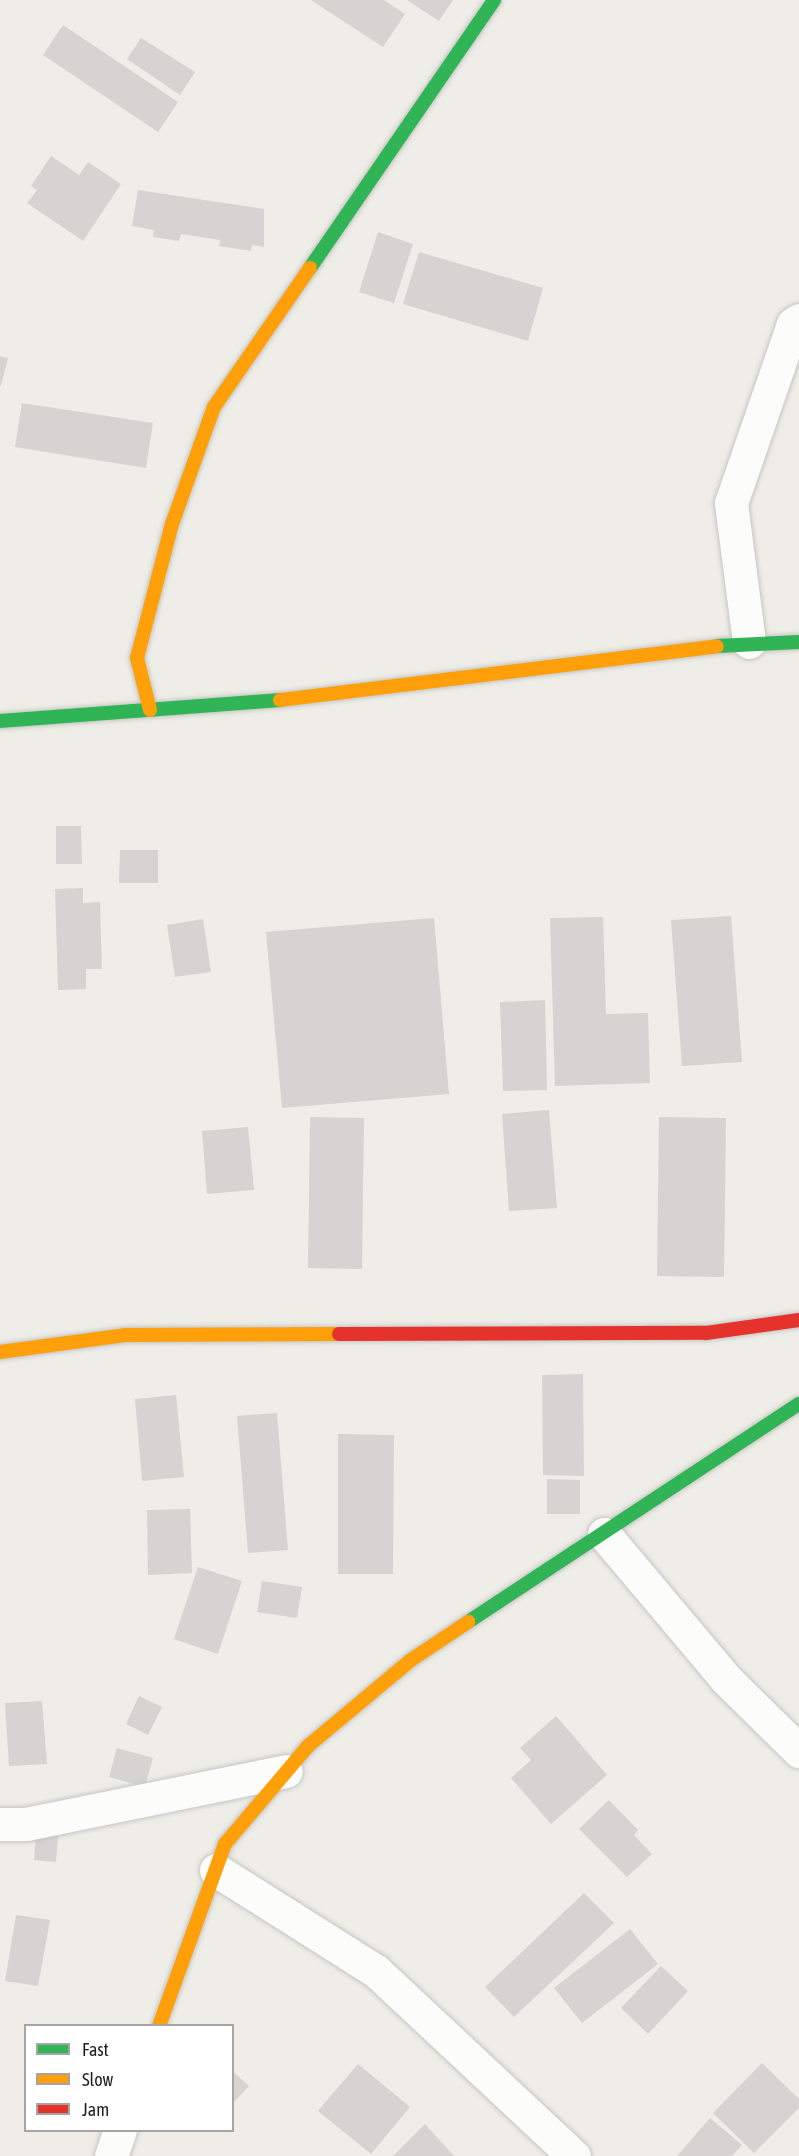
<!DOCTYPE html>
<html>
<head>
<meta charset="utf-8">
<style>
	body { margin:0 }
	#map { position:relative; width:799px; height:2156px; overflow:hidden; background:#eeede7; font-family:"Asap Condensed",sans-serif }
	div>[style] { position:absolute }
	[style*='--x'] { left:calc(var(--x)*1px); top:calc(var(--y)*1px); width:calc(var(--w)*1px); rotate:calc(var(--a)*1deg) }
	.building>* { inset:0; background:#d6d4d0 }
	.roads { filter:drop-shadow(0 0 2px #c6c6c3) drop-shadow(0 0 2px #c6c6c3) }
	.street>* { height:33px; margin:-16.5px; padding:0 16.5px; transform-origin:16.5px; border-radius:16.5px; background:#fcfcfb }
	.fast>* { height:14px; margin:-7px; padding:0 7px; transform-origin:7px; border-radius:7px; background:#30b455 }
	.slow>* { height:14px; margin:-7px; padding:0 7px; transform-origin:7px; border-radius:7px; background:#ff9f0a }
	.jam>* { height:14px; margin:-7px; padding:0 7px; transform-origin:7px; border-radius:7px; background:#e5322d }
	span { translate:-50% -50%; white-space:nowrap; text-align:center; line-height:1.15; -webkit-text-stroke:4.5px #fff; paint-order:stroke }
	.legend { position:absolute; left:24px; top:2024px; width:210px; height:108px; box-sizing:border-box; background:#fff; border:2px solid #a5a5a5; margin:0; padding:8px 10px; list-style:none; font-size:18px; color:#1f1f1f }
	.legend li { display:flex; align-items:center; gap:12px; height:30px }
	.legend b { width:30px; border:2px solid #a5a5a5 }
</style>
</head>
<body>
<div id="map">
	<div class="building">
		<i style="clip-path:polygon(311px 0,384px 0,405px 14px,383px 47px)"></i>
		<i style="clip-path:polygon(407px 0,453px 0,439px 21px)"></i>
		<i style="clip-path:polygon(63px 25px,178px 102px,158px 132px,43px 55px)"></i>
		<i style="clip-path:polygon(141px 38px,195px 72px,180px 95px,127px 59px)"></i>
		<i style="clip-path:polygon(51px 156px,79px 175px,88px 162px,121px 184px,83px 241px,27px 203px,37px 190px,31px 186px)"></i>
		<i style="clip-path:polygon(138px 190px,264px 209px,264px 247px,252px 245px,251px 251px,219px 246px,220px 240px,181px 234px,179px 241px,153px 237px,154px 230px,132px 226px)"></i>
		<i style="clip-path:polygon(378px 232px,413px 244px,394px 303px,359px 292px)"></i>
		<i style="clip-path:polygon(419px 252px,543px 288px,528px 341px,403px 304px)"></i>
		<i style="clip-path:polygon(0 356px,8px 358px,1px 386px,0 386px)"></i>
		<i style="clip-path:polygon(22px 403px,153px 423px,146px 468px,15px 447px)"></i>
		<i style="clip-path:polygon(56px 826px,81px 826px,82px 864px,56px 864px)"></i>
		<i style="clip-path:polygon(120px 850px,158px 850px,158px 883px,119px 883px)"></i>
		<i style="clip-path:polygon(83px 888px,83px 903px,100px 902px,102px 969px,86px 969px,86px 989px,58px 990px,55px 889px)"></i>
		<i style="clip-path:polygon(731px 916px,742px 1062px,682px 1066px,671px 920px)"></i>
		<i style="clip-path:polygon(603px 917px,606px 1014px,648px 1013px,650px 1083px,555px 1086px,550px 918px)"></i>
		<i style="clip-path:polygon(434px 918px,449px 1094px,282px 1108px,266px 932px)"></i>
		<i style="clip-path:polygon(203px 919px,211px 972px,175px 977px,167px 925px)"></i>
		<i style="clip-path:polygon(545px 1000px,547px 1090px,503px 1091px,500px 1002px)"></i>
		<i style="clip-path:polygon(549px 1110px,557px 1208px,509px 1211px,502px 1114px)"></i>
		<i style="clip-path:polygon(310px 1117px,364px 1118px,362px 1269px,308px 1268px)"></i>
		<i style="clip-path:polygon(659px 1117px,726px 1118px,724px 1277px,657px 1276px)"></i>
		<i style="clip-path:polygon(248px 1127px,254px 1190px,207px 1194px,202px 1131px)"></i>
		<i style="clip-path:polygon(583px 1374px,584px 1476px,543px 1475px,542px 1375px)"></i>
		<i style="clip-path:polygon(176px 1395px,184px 1477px,142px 1481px,135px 1399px)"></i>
		<i style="clip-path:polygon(277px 1413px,288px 1550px,248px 1553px,237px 1416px)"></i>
		<i style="clip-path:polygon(338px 1434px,394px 1435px,393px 1574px,338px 1574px)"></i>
		<i style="clip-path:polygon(547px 1479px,580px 1480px,580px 1514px,547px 1514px)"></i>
		<i style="clip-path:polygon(190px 1509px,192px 1573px,148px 1575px,147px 1510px)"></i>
		<i style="clip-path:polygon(198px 1567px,242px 1581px,218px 1654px,174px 1639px)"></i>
		<i style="clip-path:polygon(262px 1581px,302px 1587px,297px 1618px,257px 1612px)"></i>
		<i style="clip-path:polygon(139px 1696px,162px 1707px,148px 1735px,126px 1724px)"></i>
		<i style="clip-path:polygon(42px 1701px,47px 1764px,9px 1766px,5px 1703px)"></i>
		<i style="clip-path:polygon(556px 1716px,607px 1775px,551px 1824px,511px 1778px,531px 1760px,520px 1748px)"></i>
		<i style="clip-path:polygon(117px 1748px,153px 1758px,145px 1787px,109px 1777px)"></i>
		<i style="clip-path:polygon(609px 1800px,638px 1830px,634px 1835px,652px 1854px,627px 1877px,579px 1829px)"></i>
		<i style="clip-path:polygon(36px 1835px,58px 1836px,56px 1862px,34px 1860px)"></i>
		<i style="clip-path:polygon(584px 1893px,614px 1923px,514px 2017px,485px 1987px)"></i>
		<i style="clip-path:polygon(16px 1915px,50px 1920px,38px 1986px,5px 1981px)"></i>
		<i style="clip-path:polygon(630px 1929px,658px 1964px,582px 2023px,554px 1988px)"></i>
		<i style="clip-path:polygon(661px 1966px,688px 1991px,648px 2034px,621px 2008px)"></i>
		<i style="clip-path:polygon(762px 2063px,799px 2099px,799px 2108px,754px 2153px,713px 2113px)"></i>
		<i style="clip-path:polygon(358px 2064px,410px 2107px,371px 2154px,318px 2111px)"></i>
		<i style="clip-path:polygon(232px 2071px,249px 2086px,232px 2104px)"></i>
		<i style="clip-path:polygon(710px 2118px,742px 2145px,732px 2156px,677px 2156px)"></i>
		<i style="clip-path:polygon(425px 2124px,454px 2156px,393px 2156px)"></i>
	</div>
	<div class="roads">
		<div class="street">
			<i style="--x:749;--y:642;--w:140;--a:-97.4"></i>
			<i style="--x:731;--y:503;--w:189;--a:-70.9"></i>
			<i style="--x:793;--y:324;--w:7;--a:-34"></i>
			<i style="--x:604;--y:1534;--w:189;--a:49.9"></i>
			<i style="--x:726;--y:1679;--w:103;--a:44.6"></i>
			<i style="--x:0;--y:1824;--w:26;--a:0"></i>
			<i style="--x:26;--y:1824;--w:265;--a:-11.5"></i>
			<i style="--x:216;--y:1870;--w:189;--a:32.3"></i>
			<i style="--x:376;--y:1971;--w:271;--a:43.1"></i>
			<i style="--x:111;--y:2156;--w:28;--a:-71"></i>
		</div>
		<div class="fast">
			<i style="--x:310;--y:268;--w:325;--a:-55.5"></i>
			<i style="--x:717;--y:646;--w:82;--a:-2.8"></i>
			<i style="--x:0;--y:721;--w:281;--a:-4.3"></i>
			<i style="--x:468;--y:1622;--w:396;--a:-33.4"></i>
		</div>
		<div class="slow">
			<i style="--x:280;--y:700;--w:440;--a:-7"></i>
			<i style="--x:150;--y:710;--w:54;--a:-104"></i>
			<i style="--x:137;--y:658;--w:138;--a:-75.4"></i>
			<i style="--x:172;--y:524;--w:124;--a:-70.3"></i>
			<i style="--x:214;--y:407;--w:169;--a:-55.4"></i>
			<i style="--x:0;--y:1352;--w:126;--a:-7.7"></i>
			<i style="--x:125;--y:1335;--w:214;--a:-0.3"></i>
			<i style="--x:159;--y:2026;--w:194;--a:-70.1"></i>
			<i style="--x:225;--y:1844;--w:128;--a:-49.7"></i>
			<i style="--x:308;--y:1746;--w:134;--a:-39.9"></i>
			<i style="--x:411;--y:1660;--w:69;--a:-33.7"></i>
		</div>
		<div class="jam">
			<i style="--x:339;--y:1334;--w:367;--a:-0.2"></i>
			<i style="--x:706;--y:1333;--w:94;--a:-8"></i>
		</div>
	</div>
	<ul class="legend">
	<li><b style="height:8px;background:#30b455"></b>Fast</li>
	<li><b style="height:8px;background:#ff9f0a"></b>Slow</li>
	<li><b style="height:8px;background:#e5322d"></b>Jam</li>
	</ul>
</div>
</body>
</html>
